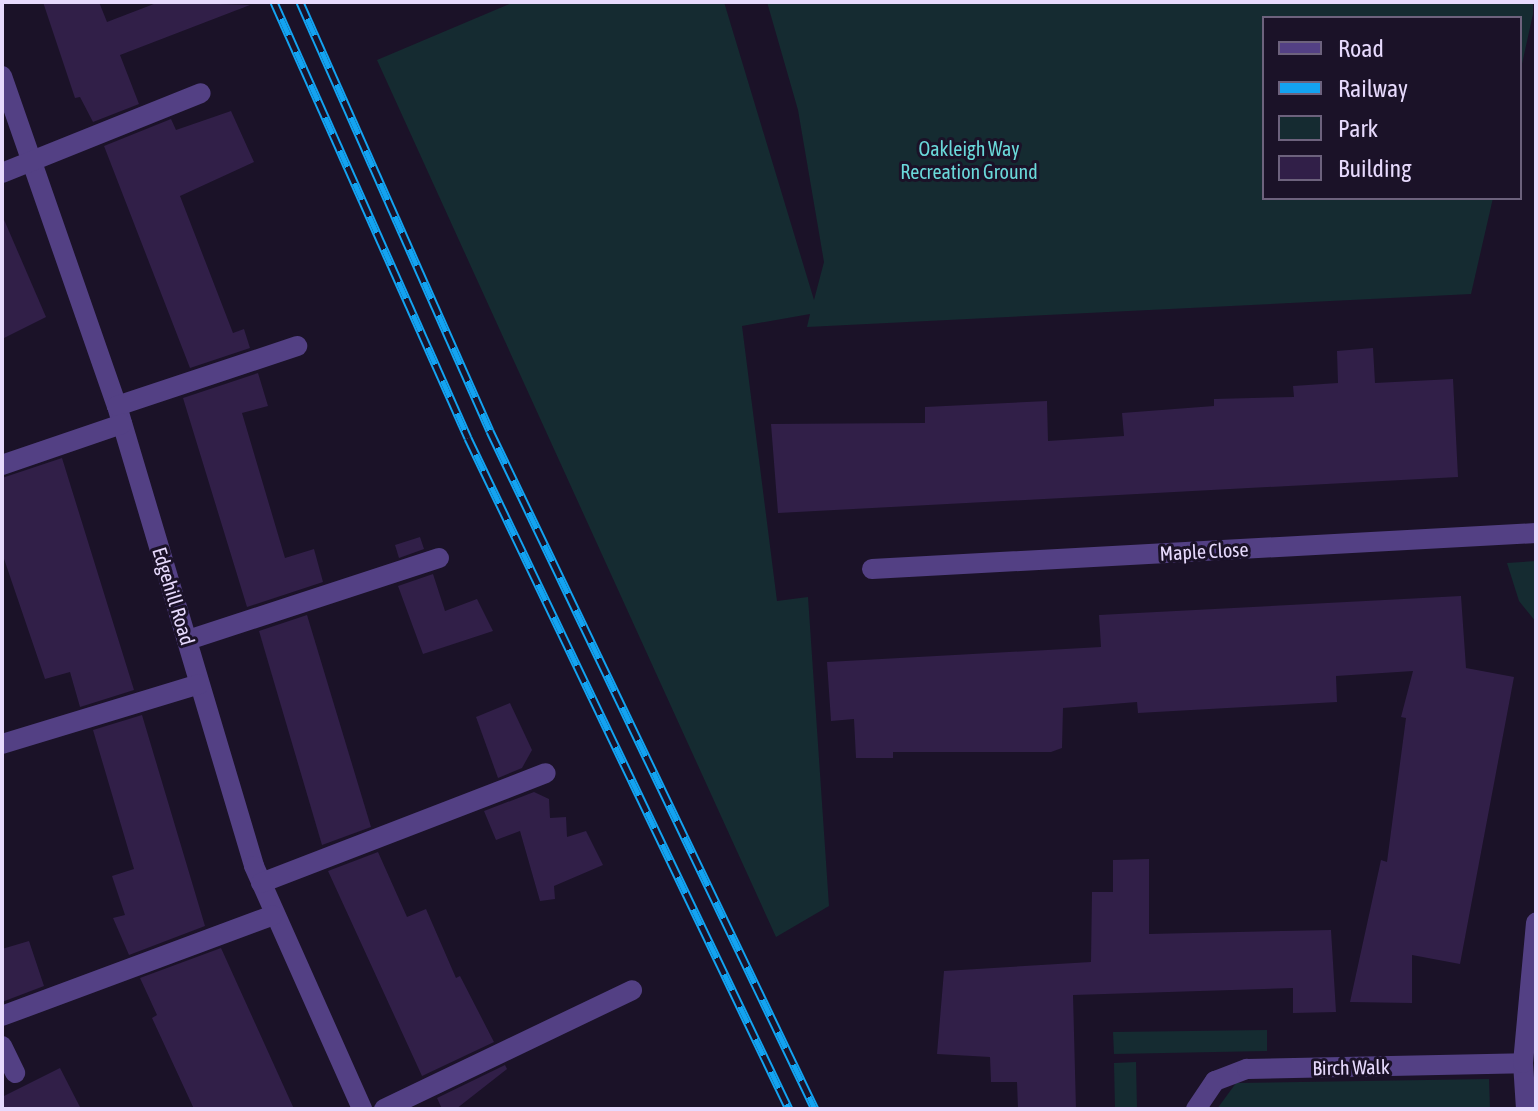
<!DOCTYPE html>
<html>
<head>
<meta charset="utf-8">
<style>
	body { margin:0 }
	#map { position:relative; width:1538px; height:1111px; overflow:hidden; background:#1b1228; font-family:"Asap Condensed",sans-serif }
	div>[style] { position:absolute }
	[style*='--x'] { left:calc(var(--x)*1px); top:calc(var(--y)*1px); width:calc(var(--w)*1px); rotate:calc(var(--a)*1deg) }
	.green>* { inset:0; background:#152b31 }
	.building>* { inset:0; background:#311f48 }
	.minor>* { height:20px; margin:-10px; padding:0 10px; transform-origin:10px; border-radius:10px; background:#534084 }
	.rail>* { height:9px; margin-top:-4.5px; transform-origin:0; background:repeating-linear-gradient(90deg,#1b1228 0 18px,#13a3f1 0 36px); box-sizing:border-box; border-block:2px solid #13a3f1 }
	span { translate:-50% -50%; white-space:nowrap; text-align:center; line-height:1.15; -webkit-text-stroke:6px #1b1228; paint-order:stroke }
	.park-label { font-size:20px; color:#6ad9da }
	.street-label { font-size:20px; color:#e7dafd }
	.frame { position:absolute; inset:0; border:4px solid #e7dafd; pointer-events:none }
	.legend { position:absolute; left:1262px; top:16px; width:260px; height:184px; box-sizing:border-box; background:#1b1228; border:2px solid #6d627d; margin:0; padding:10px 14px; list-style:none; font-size:24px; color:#e7dafd }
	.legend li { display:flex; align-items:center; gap:16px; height:40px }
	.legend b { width:40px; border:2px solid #6d627d }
</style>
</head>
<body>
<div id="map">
	<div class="green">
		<i style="clip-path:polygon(514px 2px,724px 2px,814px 300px,824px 262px,798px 110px,767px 2px,1533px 2px,1533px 14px,1520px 73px,1520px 18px,1264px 18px,1264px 198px,1493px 198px,1471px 294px,807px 327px,810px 314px,742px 326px,777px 601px,808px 597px,829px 906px,776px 937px,377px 60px)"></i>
		<i style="clip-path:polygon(1536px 561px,1536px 622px,1519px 601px,1507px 563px)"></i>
		<i style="clip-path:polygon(1267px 1030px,1267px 1051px,1114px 1054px,1113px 1032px)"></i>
		<i style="clip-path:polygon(1136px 1062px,1137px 1109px,1115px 1109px,1114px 1063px)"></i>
		<i style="clip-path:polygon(1489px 1079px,1490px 1109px,1217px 1109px,1236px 1083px)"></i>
	</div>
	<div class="building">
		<i style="clip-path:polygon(43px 2px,99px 2px,107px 22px,159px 2px,250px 5px,120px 55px,139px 104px,93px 122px,80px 97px,75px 98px)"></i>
		<i style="clip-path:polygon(231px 111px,254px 162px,180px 196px,233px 333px,244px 329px,250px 348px,190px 368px,104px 146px,171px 119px,176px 130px)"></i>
		<i style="clip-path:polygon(2px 215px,46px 317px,2px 339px)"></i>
		<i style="clip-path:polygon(1373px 348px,1375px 383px,1453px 379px,1458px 477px,778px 513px,771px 424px,925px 423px,925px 407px,1047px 401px,1048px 441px,1124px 436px,1122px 413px,1214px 406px,1214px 399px,1294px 397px,1293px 386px,1338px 383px,1337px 351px)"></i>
		<i style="clip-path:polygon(258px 373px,268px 406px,242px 413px,285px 558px,314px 549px,323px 582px,247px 607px,183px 398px)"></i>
		<i style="clip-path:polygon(62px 458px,134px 690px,80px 707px,70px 672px,45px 679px,2px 553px,2px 478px)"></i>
		<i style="clip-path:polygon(420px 537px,424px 549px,399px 558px,395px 545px)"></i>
		<i style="clip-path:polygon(433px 574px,445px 611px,477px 599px,493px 631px,423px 654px,398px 586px)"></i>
		<i style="clip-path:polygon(1461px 596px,1466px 668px,1514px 677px,1460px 964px,1412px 955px,1412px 1003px,1350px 1002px,1381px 860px,1387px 862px,1406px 718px,1401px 717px,1413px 671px,1336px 676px,1337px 702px,1138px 713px,1137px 702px,1063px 708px,1062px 748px,1051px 752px,893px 752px,893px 758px,856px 758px,854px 719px,831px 721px,827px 662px,1101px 647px,1099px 615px)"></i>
		<i style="clip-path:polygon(307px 615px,371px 827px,322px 845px,259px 631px)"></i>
		<i style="clip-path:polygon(510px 703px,532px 750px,522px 768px,498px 778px,476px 717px)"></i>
		<i style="clip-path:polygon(142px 715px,205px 926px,129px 955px,113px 918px,125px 915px,112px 876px,134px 869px,93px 730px)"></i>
		<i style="clip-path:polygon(534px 792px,549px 799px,550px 818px,566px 817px,567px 837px,586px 831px,603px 865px,554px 886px,555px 899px,540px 901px,520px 831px,496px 840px,484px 811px)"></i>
		<i style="clip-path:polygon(378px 852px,407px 917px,426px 909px,456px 978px,460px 976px,494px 1042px,422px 1076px,328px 871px)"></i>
		<i style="clip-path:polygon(1149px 859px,1149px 934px,1331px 930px,1336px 1012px,1293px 1013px,1293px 988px,1073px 995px,1076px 1109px,1018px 1109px,1017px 1082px,991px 1082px,990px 1057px,937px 1054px,944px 971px,1091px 962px,1092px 892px,1113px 892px,1113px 860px)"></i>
		<i style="clip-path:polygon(29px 941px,44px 986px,2px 1002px,2px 949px)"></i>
		<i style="clip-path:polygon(221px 948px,294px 1109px,194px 1109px,152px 1018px,157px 1015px,140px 978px)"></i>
		<i style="clip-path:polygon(505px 1065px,507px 1069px,456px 1109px,442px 1109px,437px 1098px)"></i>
		<i style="clip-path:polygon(60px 1068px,81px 1109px,2px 1109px,2px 1097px)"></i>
	</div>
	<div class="minor">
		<i style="--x:2;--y:76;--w:349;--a:70.8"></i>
		<i style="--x:117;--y:406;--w:480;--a:73.4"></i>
		<i style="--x:254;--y:866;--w:266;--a:66"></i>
		<i style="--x:2;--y:173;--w:214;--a:-21.9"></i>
		<i style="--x:117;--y:406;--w:190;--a:-18.4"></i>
		<i style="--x:2;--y:465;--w:127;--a:-18.9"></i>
		<i style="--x:872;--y:569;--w:665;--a:-3.1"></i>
		<i style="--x:188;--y:640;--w:264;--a:-18.1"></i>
		<i style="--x:2;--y:744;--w:206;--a:-16.9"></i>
		<i style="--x:261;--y:883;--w:305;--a:-21.1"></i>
		<i style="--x:2;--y:1016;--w:289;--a:-20.4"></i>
		<i style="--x:2;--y:1046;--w:30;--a:64"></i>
		<i style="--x:384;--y:1109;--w:275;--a:-25.6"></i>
		<i style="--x:1196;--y:1109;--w:34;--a:-56"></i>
		<i style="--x:1215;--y:1081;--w:34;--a:-21"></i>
		<i style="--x:1247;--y:1069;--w:276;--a:-1.2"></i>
		<i style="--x:1526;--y:1109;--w:46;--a:-93.7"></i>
		<i style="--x:1523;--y:1063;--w:141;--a:-84.7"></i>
	</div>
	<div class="rail">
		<i style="--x:274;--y:2;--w:477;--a:66"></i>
		<i style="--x:468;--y:438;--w:744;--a:64.43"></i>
		<i style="--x:300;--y:2;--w:469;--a:66.1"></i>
		<i style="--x:490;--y:431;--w:752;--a:64.39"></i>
	</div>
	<div class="park-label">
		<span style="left:969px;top:160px">Oakleigh Way<br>Recreation Ground</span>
	</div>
	<div class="street-label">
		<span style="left:1204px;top:551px;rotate:-3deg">Maple Close</span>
		<span style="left:174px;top:596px;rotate:73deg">Edgehill Road</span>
		<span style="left:1351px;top:1067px;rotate:-1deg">Birch Walk</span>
	</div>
	<div class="frame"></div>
	<ul class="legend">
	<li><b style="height:10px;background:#534084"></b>Road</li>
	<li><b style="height:10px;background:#13a3f1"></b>Railway</li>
	<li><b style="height:22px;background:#152b31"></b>Park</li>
	<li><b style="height:22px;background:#311f48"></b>Building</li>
	</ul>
</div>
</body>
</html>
